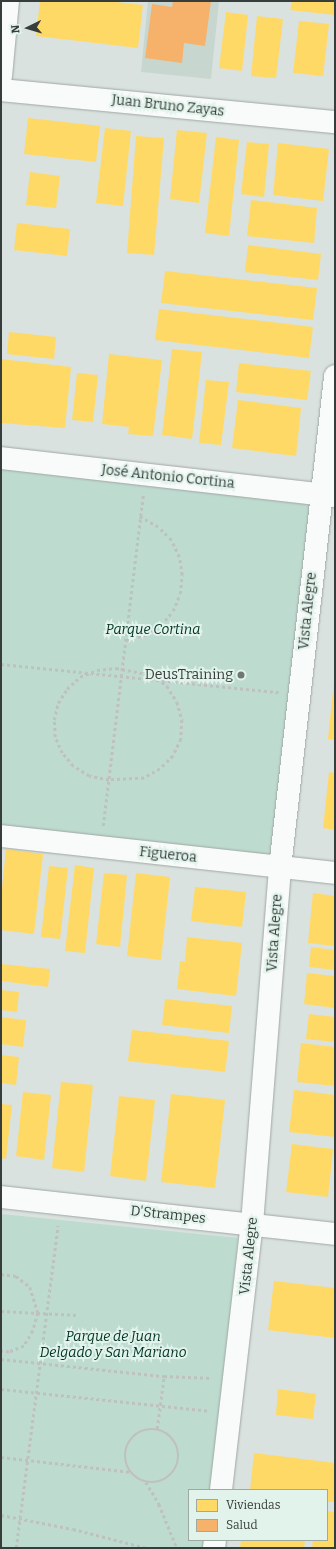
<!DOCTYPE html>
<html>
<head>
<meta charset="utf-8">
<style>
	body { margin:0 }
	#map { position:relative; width:336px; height:1549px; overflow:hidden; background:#d9e2de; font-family:Bitter,serif }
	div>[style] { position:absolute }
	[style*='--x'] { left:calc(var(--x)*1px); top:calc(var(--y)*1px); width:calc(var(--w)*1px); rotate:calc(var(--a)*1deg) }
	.built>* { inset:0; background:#c7d7d0 }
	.green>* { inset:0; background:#bedbcf }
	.homes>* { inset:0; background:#ffd966 }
	.health>* { inset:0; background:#f6b26b }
	.path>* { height:2.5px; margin-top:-1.25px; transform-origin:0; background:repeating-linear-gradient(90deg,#bec1c0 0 3px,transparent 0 6px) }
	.path>.ring { margin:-1.25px; padding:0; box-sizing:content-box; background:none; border:2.5px solid #bec1c0; border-radius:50% }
	.roads { filter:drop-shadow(0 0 1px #a0a7a4) drop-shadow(0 0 1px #a0a7a4) }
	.minor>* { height:22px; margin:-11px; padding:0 11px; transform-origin:11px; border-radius:11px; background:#f9fbfa }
	.dots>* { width:11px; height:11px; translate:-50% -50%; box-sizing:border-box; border:2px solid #e2f3eb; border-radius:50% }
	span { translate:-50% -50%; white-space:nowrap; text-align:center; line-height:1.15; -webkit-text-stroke:4px #e2f3eb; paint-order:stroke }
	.street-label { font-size:14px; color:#363d3a }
	.park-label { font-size:14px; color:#003424; font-style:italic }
	.poi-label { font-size:14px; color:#363d3a }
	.right { translate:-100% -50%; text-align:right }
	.frame { position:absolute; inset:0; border:2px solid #363d3a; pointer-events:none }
	.legend { position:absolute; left:188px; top:1489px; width:140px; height:52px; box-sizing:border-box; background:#e2f3eb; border:1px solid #9daaa4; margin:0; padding:5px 7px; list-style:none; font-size:12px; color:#363d3a }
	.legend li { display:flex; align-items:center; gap:8px; height:20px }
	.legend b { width:20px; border:1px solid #9daaa4 }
	.north { position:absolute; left:8px; top:8px; width:40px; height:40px; -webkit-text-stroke:3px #e2f3eb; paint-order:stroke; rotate:265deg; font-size:11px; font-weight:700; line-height:16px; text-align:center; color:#363d3a }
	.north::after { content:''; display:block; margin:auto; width:14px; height:18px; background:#363d3a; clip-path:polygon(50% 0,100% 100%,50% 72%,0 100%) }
</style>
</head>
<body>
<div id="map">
	<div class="built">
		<i style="clip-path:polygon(148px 1px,219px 1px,211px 79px,141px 72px)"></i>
	</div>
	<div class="green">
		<i style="clip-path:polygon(1px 458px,321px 494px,280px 868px,1px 836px)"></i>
		<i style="clip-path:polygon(1px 1214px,238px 1238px,212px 1490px,189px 1490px,189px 1540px,207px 1540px,206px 1548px,1px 1548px)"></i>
	</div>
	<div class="homes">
		<i style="clip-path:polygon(40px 1px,107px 1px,143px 5px,138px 48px,36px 36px)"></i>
		<i style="clip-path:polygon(292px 1px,335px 1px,335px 15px,290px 10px)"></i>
		<i style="clip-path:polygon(226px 12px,248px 15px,242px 71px,219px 68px)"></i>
		<i style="clip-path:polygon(257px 16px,283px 19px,276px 78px,251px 76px)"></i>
		<i style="clip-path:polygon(299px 21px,329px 24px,323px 76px,293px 73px)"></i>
		<i style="clip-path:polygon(28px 118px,100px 126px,96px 162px,24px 154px)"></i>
		<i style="clip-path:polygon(105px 128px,131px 131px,123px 206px,96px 203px)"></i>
		<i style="clip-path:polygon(177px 130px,207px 133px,199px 203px,170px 199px)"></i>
		<i style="clip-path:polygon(136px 136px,164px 138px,154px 255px,127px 253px)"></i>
		<i style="clip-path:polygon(216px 137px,239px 140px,229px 236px,205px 233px)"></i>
		<i style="clip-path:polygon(247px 142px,269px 144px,264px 197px,241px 194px)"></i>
		<i style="clip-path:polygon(278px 143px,329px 149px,323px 201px,273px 195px)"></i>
		<i style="clip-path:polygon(30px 172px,60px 176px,56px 208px,26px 205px)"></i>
		<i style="clip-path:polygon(251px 200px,317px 208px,314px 243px,247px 236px)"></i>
		<i style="clip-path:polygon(17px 223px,70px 229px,67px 256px,14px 250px)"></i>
		<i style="clip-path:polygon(248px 245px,321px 254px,318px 280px,245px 272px)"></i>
		<i style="clip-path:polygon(165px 271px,317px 288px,313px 320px,161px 303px)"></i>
		<i style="clip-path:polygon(159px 309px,313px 327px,309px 358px,155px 340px)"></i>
		<i style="clip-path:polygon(9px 332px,56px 337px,54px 359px,7px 354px)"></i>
		<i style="clip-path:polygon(172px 349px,202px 352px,192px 439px,162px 435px)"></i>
		<i style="clip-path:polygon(109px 354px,162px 360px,153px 436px,128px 434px,129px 427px,102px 424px)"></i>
		<i style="clip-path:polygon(1px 359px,71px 367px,65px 428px,1px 423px)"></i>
		<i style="clip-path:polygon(239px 363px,311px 371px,307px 400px,236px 392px)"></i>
		<i style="clip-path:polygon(77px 373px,98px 375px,93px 422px,72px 420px)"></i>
		<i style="clip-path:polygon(206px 380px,229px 382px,221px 445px,199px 443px)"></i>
		<i style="clip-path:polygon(238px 400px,301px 408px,296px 456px,232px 448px)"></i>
		<i style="clip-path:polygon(334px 682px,335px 682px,335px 740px,328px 739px)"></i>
		<i style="clip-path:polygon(329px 772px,335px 773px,335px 830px,323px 828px)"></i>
		<i style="clip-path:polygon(6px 849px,43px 854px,34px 934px,1px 930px,1px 898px)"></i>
		<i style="clip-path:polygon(75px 865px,94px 868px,85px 953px,65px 951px)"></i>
		<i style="clip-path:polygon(49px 866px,68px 868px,60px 939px,41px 937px)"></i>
		<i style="clip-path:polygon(104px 873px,127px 875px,120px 947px,96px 944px)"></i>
		<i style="clip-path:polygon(136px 873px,170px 877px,161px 960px,127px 956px)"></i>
		<i style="clip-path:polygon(195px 887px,246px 892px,242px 927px,191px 921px)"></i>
		<i style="clip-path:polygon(313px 893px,335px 896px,335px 946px,308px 943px)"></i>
		<i style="clip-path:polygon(187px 937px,242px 943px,236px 996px,177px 989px,180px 961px,185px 962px)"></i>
		<i style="clip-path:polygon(311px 947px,335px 950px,335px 970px,309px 967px)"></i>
		<i style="clip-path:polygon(1px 964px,50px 969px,48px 987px,1px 981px)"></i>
		<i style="clip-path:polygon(307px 973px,335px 976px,335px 1008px,304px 1004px)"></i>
		<i style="clip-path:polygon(1px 990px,19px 992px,17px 1012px,1px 1010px)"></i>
		<i style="clip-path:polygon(165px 999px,232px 1006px,229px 1033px,162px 1025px)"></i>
		<i style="clip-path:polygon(309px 1014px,335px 1017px,335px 1042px,306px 1039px)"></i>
		<i style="clip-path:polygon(1px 1017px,26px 1020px,23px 1047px,1px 1044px)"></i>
		<i style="clip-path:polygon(132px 1030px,229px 1041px,225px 1072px,128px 1061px)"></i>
		<i style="clip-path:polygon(301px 1043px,335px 1047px,335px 1086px,297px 1082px)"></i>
		<i style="clip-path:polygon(1px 1055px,19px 1057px,16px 1085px,1px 1083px)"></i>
		<i style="clip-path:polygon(61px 1082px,93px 1085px,84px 1172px,52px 1168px)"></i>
		<i style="clip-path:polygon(294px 1090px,335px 1095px,335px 1137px,289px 1132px)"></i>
		<i style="clip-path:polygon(23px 1092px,51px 1095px,44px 1160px,16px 1156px)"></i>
		<i style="clip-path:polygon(171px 1094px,225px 1100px,215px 1188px,161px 1182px)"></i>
		<i style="clip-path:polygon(119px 1096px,155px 1100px,146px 1181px,110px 1176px)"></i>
		<i style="clip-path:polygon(1px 1104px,12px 1105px,6px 1159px,1px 1158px)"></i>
		<i style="clip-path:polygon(292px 1144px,333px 1149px,328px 1197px,286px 1192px)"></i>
		<i style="clip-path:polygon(274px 1281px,335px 1288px,335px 1338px,268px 1330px)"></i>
		<i style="clip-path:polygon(278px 1389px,316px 1394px,313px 1419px,276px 1415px)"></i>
		<i style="clip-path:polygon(254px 1453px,335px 1463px,335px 1502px,327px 1502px,327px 1490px,250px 1490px)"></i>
		<i style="clip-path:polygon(327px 1511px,335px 1512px,335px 1548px,312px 1548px,313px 1540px,327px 1540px)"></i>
		<i style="clip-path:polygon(241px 1540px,305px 1540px,304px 1548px,240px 1548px)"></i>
	</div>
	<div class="health">
		<i style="clip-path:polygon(173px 1px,211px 1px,205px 46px,184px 43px,182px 63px,145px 58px,152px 4px,172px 7px)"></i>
	</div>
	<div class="path">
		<i style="--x:126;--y:640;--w:20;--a:-15"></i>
		<i style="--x:145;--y:635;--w:19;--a:-32"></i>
		<i style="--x:161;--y:625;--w:18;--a:-49"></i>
		<i style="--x:173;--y:611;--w:18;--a:-68"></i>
		<i style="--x:180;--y:594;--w:19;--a:-84"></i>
		<i style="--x:182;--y:575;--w:18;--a:-99"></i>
		<i style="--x:179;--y:557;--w:19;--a:-115"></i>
		<i style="--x:171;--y:540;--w:18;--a:-135"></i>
		<i style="--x:158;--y:527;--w:21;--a:-151"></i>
		<i style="--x:1;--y:664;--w:279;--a:5.8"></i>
		<i style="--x:116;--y:668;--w:37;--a:11"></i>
		<i style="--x:152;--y:675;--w:19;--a:36"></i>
		<i style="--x:167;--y:686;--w:19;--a:58"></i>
		<i style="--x:177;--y:702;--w:19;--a:74"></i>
		<i style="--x:182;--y:720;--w:19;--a:93"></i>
		<i style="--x:181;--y:739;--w:19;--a:115"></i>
		<i style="--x:173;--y:756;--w:18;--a:135"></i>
		<i style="--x:160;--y:769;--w:18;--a:151"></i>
		<i style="--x:144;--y:778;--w:35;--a:177"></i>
		<i style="--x:109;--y:780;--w:20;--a:-169"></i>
		<i style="--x:89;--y:776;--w:19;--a:-148"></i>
		<i style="--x:73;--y:766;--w:17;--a:-130"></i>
		<i style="--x:62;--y:753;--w:17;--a:-114"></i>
		<i style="--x:55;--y:737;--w:17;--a:-93"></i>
		<i style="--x:54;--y:720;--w:17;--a:-77"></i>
		<i style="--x:58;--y:703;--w:17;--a:-57"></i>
		<i style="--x:67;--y:689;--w:18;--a:-43"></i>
		<i style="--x:80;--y:677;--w:18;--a:-22"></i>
		<i style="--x:97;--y:670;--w:19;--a:-6"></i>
		<i style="--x:103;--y:826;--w:333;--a:-83.1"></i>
		<i style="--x:1;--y:1274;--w:15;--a:8"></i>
		<i style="--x:16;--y:1276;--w:18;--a:38"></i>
		<i style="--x:30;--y:1287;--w:27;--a:73"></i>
		<i style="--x:38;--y:1313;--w:19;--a:106"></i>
		<i style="--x:33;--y:1331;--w:17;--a:121"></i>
		<i style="--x:24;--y:1346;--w:16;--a:158"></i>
		<i style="--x:9;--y:1352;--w:8;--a:-173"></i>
		<i style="--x:1;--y:1311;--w:76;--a:3"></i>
		<i style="--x:1;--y:1359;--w:164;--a:6"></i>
		<i style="--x:164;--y:1376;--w:48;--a:2.4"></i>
		<i style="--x:1;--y:1389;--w:209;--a:6"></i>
		<i style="--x:157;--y:1429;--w:53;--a:-82.5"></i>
		<i class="ring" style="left:125px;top:1429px;width:51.5px;height:51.5px"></i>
		<i style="--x:1;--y:1457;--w:131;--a:6.6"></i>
		<i style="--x:146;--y:1482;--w:26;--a:59"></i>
		<i style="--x:159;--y:1504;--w:48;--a:67.8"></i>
		<i style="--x:1;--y:1515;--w:73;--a:11"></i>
		<i style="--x:73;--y:1529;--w:76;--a:14.4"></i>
		<i style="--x:16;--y:1548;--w:325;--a:-82.6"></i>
	</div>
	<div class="roads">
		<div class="minor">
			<i style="--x:1;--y:76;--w:75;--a:-84.7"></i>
			<i style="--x:1;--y:90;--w:336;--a:5.5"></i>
			<i style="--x:1;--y:458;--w:336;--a:6.5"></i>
			<i style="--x:1;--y:836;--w:336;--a:6.3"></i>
			<i style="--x:1;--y:1197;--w:336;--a:6.3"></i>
			<i style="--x:221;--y:1490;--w:268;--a:-83.4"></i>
			<i style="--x:252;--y:1224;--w:357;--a:-85.5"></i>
			<i style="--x:280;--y:868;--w:495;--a:-83.6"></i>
			<i style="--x:214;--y:1548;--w:8;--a:-83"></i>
		</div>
	</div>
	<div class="dots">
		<i style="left:241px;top:675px;background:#6f7773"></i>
	</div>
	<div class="street-label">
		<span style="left:168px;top:106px;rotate:6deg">Juan Bruno Zayas</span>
		<span style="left:168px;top:477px;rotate:6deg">José Antonio Cortina</span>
		<span style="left:308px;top:611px;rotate:-84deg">Vista Alegre</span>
		<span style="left:168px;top:855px;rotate:6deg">Figueroa</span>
		<span style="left:275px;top:933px;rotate:-86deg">Vista Alegre</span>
		<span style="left:168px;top:1215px;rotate:6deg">D'Strampes</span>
		<span style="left:249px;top:1256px;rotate:-84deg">Vista Alegre</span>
	</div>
	<div class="park-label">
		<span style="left:153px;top:630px">Parque Cortina</span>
		<span style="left:113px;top:1345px">Parque de Juan<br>Delgado y San Mariano</span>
	</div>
	<div class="poi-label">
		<span class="right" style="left:233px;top:675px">DeusTraining</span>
	</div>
	<div class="frame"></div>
	<ul class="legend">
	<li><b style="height:11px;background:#ffd966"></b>Viviendas</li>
	<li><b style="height:11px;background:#f6b26b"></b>Salud</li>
	</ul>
	<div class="north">N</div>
</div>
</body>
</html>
